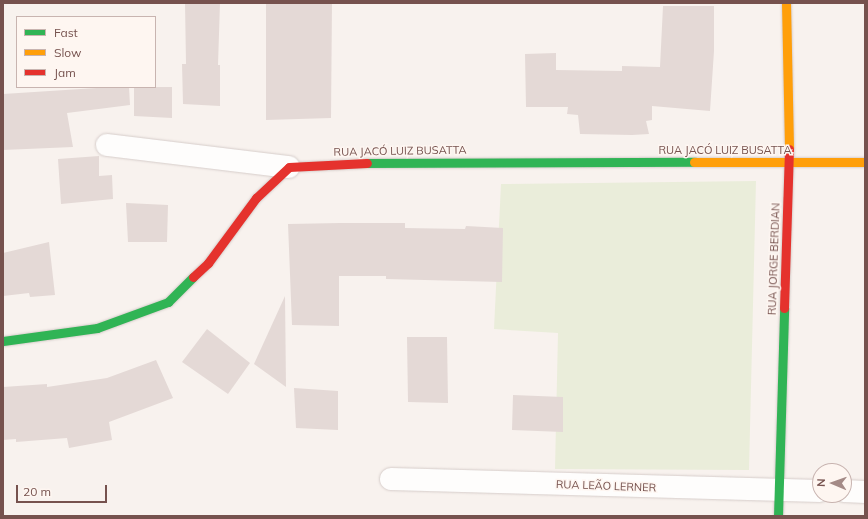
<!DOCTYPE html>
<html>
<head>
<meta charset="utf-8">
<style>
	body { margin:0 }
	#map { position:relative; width:868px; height:519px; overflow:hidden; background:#f8f2ee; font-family:Mulish,sans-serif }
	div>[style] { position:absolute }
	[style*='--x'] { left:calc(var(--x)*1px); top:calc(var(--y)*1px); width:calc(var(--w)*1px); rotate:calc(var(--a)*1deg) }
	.green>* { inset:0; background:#eaedda }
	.building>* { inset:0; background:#e4d9d6 }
	.roads { filter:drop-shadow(0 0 1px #d6cdca) drop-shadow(0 0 1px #d6cdca) }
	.street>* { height:22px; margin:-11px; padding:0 11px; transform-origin:11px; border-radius:11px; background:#fefdfc }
	.fast>* { height:9px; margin:-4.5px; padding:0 4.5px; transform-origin:4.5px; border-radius:4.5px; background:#30b455 }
	.slow>* { height:9px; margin:-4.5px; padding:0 4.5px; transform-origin:4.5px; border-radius:4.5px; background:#ff9f0a }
	.jam>* { height:9px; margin:-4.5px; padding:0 4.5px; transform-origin:4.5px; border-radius:4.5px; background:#e5322d }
	span { translate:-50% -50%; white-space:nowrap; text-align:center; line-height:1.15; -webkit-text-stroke:3px #fef6f1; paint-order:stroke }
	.street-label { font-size:11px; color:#76524e }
	.frame { position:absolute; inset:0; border:4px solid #76524e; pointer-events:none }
	.legend { position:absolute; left:16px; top:16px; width:140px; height:72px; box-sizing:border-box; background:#fef6f1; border:1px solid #c8b4b0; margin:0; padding:5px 7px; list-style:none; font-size:12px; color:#76524e }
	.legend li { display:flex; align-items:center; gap:8px; height:20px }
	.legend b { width:20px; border:1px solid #c8b4b0 }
	.north { position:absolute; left:812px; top:463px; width:40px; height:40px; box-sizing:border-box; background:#fef6f1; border:1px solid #c8b4b0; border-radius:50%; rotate:272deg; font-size:11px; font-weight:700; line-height:16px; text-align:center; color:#76524e }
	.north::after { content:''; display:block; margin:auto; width:14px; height:18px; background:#a48a86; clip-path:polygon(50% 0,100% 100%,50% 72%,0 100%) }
	.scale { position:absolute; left:16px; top:485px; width:91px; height:18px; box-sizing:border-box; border:2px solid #76524e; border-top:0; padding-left:5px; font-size:12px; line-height:14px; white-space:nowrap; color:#76524e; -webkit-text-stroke:3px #fef6f1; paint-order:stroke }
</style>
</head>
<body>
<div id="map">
	<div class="green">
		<i style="clip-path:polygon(756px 181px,749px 470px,555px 469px,558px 333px,494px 329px,501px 184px)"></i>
	</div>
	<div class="building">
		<i style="clip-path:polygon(185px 3px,220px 3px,218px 65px,220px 65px,220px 106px,183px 104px,182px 64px,186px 64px)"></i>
		<i style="clip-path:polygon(266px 3px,332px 3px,331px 118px,266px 120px)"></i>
		<i style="clip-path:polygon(663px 6px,714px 6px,714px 51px,710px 111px,652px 106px,652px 120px,646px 121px,649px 134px,632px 135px,580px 134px,578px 115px,567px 114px,568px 107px,526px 107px,525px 54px,556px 53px,556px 70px,622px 71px,622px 66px,660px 67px)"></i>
		<i style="clip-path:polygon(112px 87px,129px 87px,130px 105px,67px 113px,73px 147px,3px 150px,3px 94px)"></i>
		<i style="clip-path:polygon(134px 87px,172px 87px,172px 118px,134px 116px)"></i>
		<i style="clip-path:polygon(99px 156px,99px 176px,112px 175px,113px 199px,61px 204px,58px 159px)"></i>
		<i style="clip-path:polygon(126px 203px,168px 205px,167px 242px,128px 242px)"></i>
		<i style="clip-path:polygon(340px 223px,405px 223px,405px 228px,465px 229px,466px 226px,503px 228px,502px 282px,386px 279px,386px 276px,339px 276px,339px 326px,292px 325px,288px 224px)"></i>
		<i style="clip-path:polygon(49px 242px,55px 295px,30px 297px,29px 293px,3px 296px,3px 253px)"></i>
		<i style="clip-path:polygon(285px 296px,286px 387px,254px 364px)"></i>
		<i style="clip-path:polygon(207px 329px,250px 363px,228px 394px,182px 362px)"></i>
		<i style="clip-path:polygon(407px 337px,447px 337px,448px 403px,408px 402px)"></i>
		<i style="clip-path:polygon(156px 360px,173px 398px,109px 422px,112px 440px,69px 448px,67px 438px,16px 442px,16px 439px,3px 440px,3px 387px,47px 384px,47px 387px,107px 378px)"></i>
		<i style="clip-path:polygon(294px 388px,338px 391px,338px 430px,296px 428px)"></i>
		<i style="clip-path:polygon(513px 395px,563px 397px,563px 432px,512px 430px)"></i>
	</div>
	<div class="roads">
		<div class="street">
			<i style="--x:107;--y:145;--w:183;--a:6.9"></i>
			<i style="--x:391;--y:479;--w:429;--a:1.6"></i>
			<i style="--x:844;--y:491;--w:21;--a:3"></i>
		</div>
		<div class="fast">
			<i style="--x:367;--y:163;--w:327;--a:-0.2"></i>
			<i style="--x:3;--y:341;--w:95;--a:-7.9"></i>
			<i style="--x:97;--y:328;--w:76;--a:-20.1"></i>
			<i style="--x:168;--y:302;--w:35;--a:-45"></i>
			<i style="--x:778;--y:516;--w:208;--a:-88.3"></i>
		</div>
		<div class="slow">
			<i style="--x:786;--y:3;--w:146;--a:88.8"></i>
			<i style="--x:694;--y:162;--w:171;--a:0"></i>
		</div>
		<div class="jam">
			<i style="--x:193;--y:277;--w:21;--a:-43"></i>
			<i style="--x:208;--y:263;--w:81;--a:-53.6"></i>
			<i style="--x:256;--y:198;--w:45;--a:-43.2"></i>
			<i style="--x:289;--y:167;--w:78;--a:-2.9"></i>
			<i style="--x:784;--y:308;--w:159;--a:-88.2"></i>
		</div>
	</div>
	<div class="street-label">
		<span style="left:725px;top:150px">RUA JACÓ LUIZ BUSATTA</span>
		<span style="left:400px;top:151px;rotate:-1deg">RUA JACÓ LUIZ BUSATTA</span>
		<span style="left:774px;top:259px;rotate:-88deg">RUA JORGE BERDIAN</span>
		<span style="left:606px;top:486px;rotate:2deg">RUA LEÃO LERNER</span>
	</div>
	<div class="frame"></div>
	<ul class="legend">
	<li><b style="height:5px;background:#30b455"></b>Fast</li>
	<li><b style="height:5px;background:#ff9f0a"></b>Slow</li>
	<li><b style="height:5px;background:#e5322d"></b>Jam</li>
	</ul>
	<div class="north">N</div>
	<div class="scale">20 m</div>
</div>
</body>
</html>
